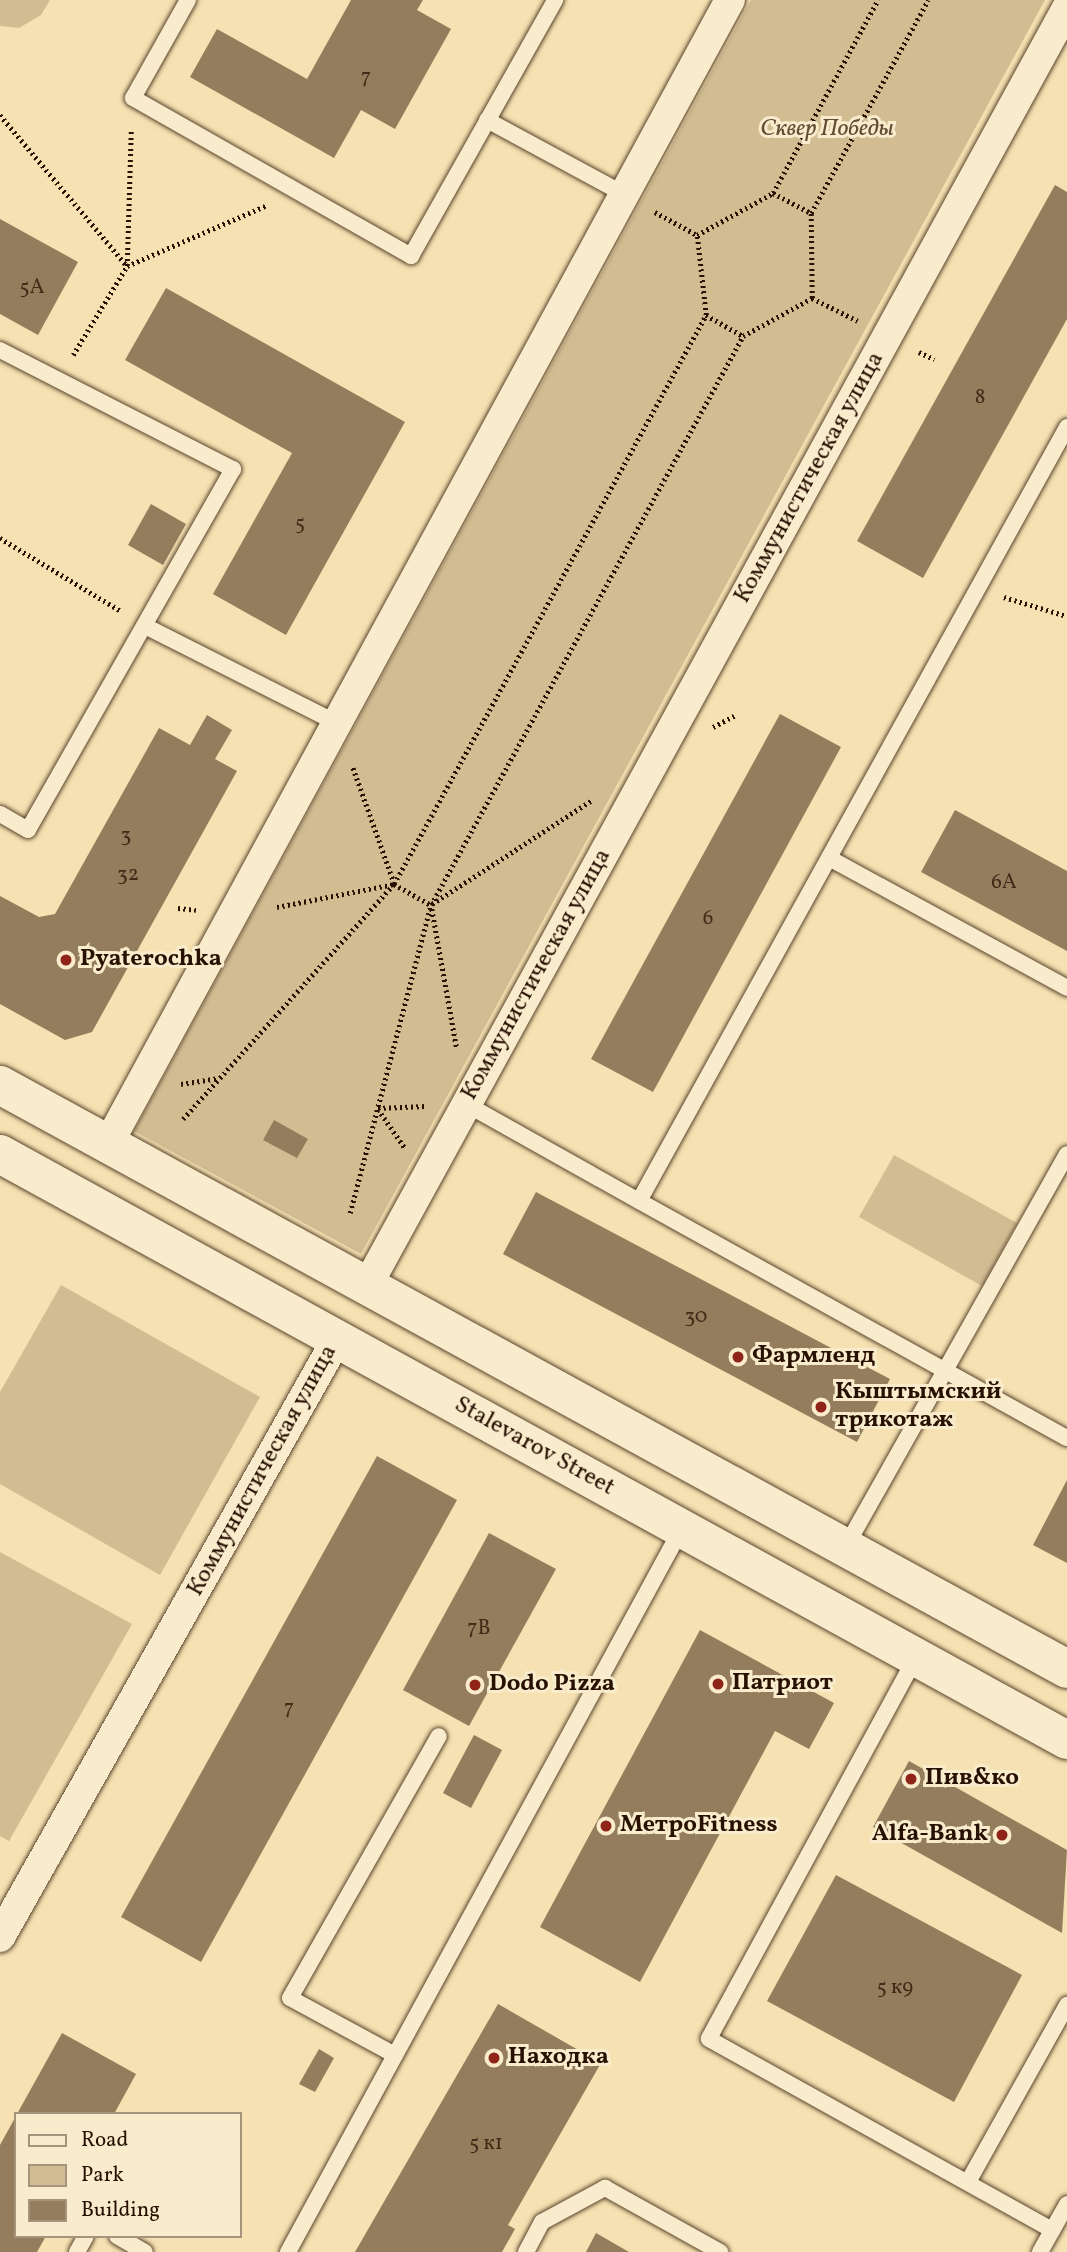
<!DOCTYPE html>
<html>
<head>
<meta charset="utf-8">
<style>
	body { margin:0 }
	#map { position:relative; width:1067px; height:2252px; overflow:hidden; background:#f5e1b1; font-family:Vollkorn,serif }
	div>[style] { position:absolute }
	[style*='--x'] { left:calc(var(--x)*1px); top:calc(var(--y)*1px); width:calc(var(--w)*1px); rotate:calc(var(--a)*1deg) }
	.green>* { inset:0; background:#d2bd93 }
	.building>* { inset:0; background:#937d5d }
	.path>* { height:4.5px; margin-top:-2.25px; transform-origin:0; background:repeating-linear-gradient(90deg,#281002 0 2px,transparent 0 5.5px) }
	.roads { filter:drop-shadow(0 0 2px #5b442e) drop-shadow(0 0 2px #5b442e) }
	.lane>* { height:16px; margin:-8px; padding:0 8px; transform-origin:8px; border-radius:8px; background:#f8eccc }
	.street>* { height:30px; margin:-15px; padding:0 15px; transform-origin:15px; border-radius:15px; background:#f8eccc }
	.secondary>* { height:38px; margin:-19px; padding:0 19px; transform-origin:19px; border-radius:19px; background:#f8eccc }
	.dots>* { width:19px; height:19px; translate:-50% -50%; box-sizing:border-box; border:4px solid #f8eccc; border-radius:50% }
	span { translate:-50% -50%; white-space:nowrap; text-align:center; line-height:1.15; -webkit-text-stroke:6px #f8eccc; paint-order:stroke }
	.number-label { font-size:21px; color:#432b19 }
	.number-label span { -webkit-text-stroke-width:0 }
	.park-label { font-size:24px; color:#644d35; font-style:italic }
	.street-label { font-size:24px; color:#281002 }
	.poi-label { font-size:24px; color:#281002; font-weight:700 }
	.left { translate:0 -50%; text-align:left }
	.right { translate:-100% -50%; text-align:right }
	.legend { position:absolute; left:14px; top:2112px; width:228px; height:126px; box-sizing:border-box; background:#f8eccc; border:2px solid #a5947b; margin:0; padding:9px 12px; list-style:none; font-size:21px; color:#281002 }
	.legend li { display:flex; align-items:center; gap:14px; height:35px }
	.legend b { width:35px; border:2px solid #a5947b }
</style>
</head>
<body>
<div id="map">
	<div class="green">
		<i style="clip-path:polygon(0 0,50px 0,41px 15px,19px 28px,0 26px)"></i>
		<i style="clip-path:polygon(751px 0,1045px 0,361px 1254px,134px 1131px)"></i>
		<i style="clip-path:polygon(894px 1155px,1017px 1223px,982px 1286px,859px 1217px)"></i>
		<i style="clip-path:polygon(61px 1285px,260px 1397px,160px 1575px,0 1484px,0 1392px)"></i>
		<i style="clip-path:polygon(0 1552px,132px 1624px,9px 1841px,0 1836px)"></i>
	</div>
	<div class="building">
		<i style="clip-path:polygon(351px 0,423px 0,417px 10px,451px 29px,395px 129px,361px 110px,334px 158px,190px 77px,217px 29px,307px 79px)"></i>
		<i style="clip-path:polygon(1055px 185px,1067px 192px,1067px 319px,923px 578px,857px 541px)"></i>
		<i style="clip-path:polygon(0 219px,78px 262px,38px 335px,0 314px)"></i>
		<i style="clip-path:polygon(166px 288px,405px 422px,286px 635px,213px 594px,292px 453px,125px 360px)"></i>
		<i style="clip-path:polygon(151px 504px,186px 524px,163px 565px,128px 545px)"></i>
		<i style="clip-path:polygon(780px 714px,841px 747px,653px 1092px,591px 1059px)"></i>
		<i style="clip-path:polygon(207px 715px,232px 730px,215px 759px,237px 771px,92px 1032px,65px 1040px,0 1004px,0 896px,39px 917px,55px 914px,159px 728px,190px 745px)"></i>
		<i style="clip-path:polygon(955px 810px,1067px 871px,1067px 951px,921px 872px)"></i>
		<i style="clip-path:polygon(274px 1120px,308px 1139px,297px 1158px,263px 1140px)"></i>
		<i style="clip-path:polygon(536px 1192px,890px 1379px,857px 1442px,503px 1254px)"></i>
		<i style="clip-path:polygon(377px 1456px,457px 1500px,201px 1962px,121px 1917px)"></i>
		<i style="clip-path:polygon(1067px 1480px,1067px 1563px,1033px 1545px)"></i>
		<i style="clip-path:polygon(489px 1533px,556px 1569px,469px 1726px,403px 1690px)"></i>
		<i style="clip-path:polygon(700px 1630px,834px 1703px,809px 1749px,775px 1731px,640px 1982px,540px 1927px)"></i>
		<i style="clip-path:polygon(474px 1735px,502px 1750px,471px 1808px,443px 1793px)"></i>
		<i style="clip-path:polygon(909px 1761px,1067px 1850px,1062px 1933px,873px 1827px)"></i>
		<i style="clip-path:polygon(836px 1875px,1022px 1975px,954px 2102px,767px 2001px)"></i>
		<i style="clip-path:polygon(498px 2004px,601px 2063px,508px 2225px,515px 2229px,502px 2252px,355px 2252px)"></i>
		<i style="clip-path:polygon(62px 2033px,136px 2074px,114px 2114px,17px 2114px)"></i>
		<i style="clip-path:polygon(319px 2049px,334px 2058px,315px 2092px,299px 2084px)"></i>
		<i style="clip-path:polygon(16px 2116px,16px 2236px,46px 2236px,37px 2252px,0 2252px,0 2145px)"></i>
		<i style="clip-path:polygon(596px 2233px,629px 2252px,586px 2252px)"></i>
	</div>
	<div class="path">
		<i style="--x:0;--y:115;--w:197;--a:49.9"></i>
		<i style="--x:127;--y:266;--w:137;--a:-88.3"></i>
		<i style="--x:773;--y:193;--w:43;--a:27.8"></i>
		<i style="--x:655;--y:212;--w:48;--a:28.7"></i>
		<i style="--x:812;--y:298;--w:51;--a:26.6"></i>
		<i style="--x:706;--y:315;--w:43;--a:29.6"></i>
		<i style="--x:919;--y:352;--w:17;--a:25"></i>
		<i style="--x:73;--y:355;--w:104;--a:-58.8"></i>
		<i style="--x:127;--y:266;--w:153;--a:-23.5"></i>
		<i style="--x:0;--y:538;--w:141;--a:31.1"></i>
		<i style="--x:1004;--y:597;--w:66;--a:16.8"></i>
		<i style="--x:713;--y:727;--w:24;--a:-28"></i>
		<i style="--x:394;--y:884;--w:43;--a:29.6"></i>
		<i style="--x:432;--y:904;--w:191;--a:-33"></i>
		<i style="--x:277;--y:907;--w:119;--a:-11.1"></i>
		<i style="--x:394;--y:884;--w:125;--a:-109.6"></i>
		<i style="--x:178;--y:908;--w:18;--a:6"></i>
		<i style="--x:432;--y:909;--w:142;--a:79.9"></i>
		<i style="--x:181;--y:1084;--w:37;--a:-9"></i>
		<i style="--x:378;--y:1108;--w:48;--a:-2.4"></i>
		<i style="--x:378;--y:1109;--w:47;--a:55.3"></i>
		<i style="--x:183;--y:1119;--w:316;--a:-48.1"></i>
		<i style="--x:394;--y:884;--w:649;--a:-61.26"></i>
		<i style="--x:706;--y:315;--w:81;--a:-96.4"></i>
		<i style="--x:697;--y:235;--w:87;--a:-28.9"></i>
		<i style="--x:773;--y:193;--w:220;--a:-61.5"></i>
		<i style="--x:350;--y:1213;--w:318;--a:-75.3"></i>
		<i style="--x:431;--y:905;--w:649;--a:-61.26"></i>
		<i style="--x:743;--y:336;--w:79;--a:-28.8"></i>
		<i style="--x:812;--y:298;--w:85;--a:-90.7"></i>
		<i style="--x:811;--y:213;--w:243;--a:-61.2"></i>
	</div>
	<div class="roads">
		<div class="lane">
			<i style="--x:188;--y:0;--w:112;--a:119.3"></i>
			<i style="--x:133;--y:98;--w:320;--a:29.6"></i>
			<i style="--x:411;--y:256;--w:294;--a:-60.6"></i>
			<i style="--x:487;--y:120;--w:156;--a:28.4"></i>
			<i style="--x:0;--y:350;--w:262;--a:27.1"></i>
			<i style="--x:233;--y:469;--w:415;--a:119.6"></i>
			<i style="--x:28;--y:830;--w:32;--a:-150"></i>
			<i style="--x:1067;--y:427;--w:884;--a:118.94"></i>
			<i style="--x:639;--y:1201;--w:489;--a:29"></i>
			<i style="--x:145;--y:626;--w:215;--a:26.8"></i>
			<i style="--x:829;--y:858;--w:271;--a:28.6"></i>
			<i style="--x:466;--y:1104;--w:198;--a:29.3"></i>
			<i style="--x:845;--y:1548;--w:452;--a:-60.6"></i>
			<i style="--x:916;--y:1657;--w:434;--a:118.5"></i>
			<i style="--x:709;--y:2039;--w:393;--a:29.1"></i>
			<i style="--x:395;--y:2055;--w:119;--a:-151.5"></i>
			<i style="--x:290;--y:1998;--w:301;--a:-60.4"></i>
			<i style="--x:968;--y:2182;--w:203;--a:-60.8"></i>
			<i style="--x:117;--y:2236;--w:32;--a:30"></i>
			<i style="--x:77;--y:2252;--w:18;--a:-61"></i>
			<i style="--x:288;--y:2252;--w:824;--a:-61.45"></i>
			<i style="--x:526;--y:2252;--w:34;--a:-62"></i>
			<i style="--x:542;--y:2222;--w:72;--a:-28.4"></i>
			<i style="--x:605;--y:2188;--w:132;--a:29.1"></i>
			<i style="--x:1040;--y:2252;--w:55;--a:-60.6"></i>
		</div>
		<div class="street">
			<i style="--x:108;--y:1144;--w:1302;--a:-61.47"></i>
			<i style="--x:367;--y:1286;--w:1457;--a:-61.29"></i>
			<i style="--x:0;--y:1937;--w:686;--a:-60.6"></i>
		</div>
		<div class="secondary">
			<i style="--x:0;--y:1085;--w:1216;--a:28.69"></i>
			<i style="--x:0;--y:1154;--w:1217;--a:28.78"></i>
		</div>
	</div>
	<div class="dots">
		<i style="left:66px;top:960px;background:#8f2418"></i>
		<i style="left:738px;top:1357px;background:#8f2418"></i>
		<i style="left:821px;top:1407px;background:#8f2418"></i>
		<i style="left:718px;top:1684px;background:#8f2418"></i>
		<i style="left:475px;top:1685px;background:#8f2418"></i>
		<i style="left:911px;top:1779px;background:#8f2418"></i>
		<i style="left:606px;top:1826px;background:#8f2418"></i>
		<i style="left:1002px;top:1835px;background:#8f2418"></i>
		<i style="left:494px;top:2058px;background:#8f2418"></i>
	</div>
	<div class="number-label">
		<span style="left:366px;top:78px">7</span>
		<span style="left:32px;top:288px">5А</span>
		<span style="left:980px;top:398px">8</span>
		<span style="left:300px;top:524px">5</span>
		<span style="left:126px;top:836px">3</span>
		<span style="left:128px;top:875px">32</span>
		<span style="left:1004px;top:883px">6А</span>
		<span style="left:708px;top:919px">6</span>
		<span style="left:696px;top:1317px">30</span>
		<span style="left:479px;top:1629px">7В</span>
		<span style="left:289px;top:1709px">7</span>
		<span style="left:895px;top:1988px">5 к9</span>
		<span style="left:486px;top:2144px">5 к1</span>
	</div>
	<div class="park-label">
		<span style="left:827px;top:130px">Сквер Победы</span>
	</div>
	<div class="street-label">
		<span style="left:810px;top:478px;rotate:-61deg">Коммунистическая улица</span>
		<span style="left:537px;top:975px;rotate:-61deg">Коммунистическая улица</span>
		<span style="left:534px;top:1447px;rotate:29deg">Stalevarov Street</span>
		<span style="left:263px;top:1471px;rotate:-61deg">Коммунистическая улица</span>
	</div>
	<div class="poi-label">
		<span class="left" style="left:80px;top:960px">Pyaterochka</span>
		<span class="left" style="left:752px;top:1357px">Фармленд</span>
		<span class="left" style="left:835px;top:1407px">Кыштымский<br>трикотаж</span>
		<span class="left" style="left:732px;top:1684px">Патриот</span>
		<span class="left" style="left:489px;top:1685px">Dodo Pizza</span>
		<span class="left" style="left:925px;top:1779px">Пив&amp;ко</span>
		<span class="left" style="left:620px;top:1826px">МетроFitness</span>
		<span class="right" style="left:988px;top:1835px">Alfa-Bank</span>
		<span class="left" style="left:508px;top:2058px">Находка</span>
	</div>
	<ul class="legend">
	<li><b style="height:9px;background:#f8eccc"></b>Road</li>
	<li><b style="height:19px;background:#d2bd93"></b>Park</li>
	<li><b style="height:19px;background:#937d5d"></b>Building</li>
	</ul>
</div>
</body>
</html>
